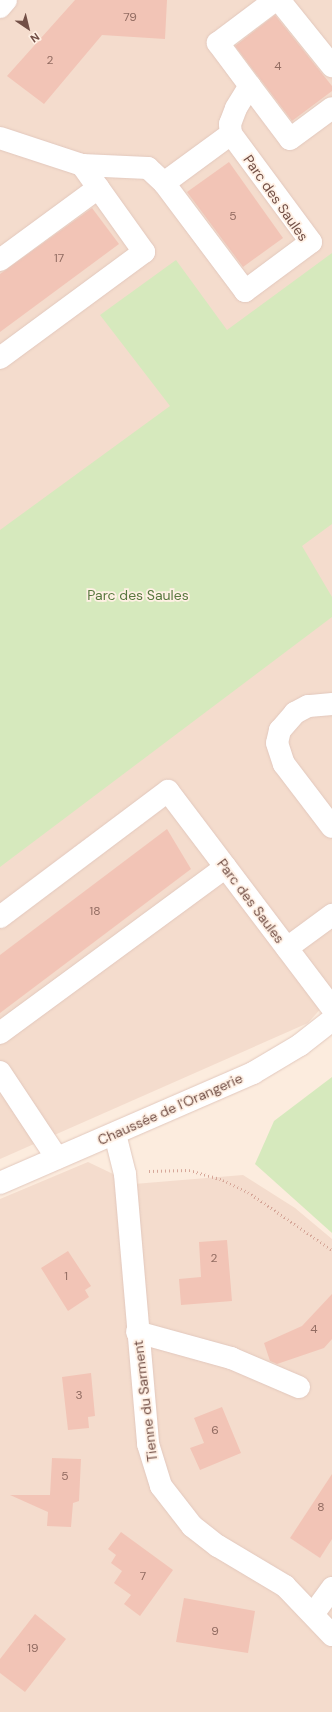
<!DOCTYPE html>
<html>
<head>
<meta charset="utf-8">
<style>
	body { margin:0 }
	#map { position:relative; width:332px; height:1712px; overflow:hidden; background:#fcecde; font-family:"DM Sans",sans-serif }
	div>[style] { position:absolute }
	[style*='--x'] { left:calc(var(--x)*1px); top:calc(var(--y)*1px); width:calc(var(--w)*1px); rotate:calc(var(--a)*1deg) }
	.residential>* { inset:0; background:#f4dccd }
	.green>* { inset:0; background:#d6e9bd }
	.building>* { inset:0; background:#f2c4b6 }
	.path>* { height:2.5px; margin-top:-1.25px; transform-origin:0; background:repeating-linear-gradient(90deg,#d6a799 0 1px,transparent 0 4px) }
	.roads { filter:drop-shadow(0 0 1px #e2c8bd) drop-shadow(0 0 1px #e2c8bd) }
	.minor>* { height:22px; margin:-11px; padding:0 11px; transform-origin:11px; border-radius:11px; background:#fff }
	span { translate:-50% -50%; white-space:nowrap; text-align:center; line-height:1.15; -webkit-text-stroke:3.5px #fff0e4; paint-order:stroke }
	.number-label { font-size:12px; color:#926c62 }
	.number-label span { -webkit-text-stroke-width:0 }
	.street-label { font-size:14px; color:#724f46 }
	.park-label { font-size:14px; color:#59783f }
	.north { position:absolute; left:8px; top:8px; width:40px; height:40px; -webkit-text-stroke:3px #fff0e4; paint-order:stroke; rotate:145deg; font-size:11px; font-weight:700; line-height:16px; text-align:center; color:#724f46 }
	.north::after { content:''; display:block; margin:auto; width:14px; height:18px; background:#724f46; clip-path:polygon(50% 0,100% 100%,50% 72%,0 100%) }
</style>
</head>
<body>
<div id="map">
	<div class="residential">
		<i style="clip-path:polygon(0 0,332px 0,332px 996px,308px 1023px,0 1159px)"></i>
		<i style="clip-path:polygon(88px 1162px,134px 1184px,243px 1175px,295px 1208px,332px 1239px,332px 1712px,0 1712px,0 1199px)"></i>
	</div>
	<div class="green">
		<i style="clip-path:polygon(332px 253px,332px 524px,302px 546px,332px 597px,332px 617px,0 867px,0 530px,170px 406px,100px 315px,176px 260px,227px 330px)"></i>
		<i style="clip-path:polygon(332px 1077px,332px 1233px,255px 1164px,274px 1121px)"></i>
	</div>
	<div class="building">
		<i style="clip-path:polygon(75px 0,167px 0,165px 39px,102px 35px,44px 104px,7px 76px)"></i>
		<i style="clip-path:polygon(275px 15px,332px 86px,332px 91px,292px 121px,235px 46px)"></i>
		<i style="clip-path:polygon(229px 162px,283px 238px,243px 267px,187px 192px)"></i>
		<i style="clip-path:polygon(92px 208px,119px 244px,0 332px,0 274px)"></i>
		<i style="clip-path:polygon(167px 829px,191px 869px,0 1013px,0 955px)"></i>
		<i style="clip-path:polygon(227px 1240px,232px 1301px,181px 1305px,179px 1279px,201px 1277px,199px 1242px)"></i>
		<i style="clip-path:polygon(68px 1251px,91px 1286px,85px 1290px,89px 1297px,68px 1311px,41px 1268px)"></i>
		<i style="clip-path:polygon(332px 1294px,332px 1339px,324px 1348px,277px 1364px,270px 1361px,264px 1343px,302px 1326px)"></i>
		<i style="clip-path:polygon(91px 1373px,95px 1416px,88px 1417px,89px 1428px,68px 1430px,62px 1377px)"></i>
		<i style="clip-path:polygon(222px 1407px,241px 1453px,200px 1470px,190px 1448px,204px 1443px,194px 1418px)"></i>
		<i style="clip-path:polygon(52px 1458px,81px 1459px,79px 1501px,73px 1503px,71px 1527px,47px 1526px,48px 1512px,10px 1495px,50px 1495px)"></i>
		<i style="clip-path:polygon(332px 1474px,332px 1539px,320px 1558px,290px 1538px)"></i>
		<i style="clip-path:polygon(121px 1532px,173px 1570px,140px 1616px,124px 1604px,131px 1595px,114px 1583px,122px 1571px,111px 1563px,116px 1555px,108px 1549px)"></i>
		<i style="clip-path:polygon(184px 1598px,255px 1611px,248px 1653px,176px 1642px)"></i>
		<i style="clip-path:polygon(35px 1614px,66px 1639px,25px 1692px,0 1673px,0 1659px)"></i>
	</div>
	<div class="path">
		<i style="--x:149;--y:1171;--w:40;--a:-1.4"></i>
		<i style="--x:189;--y:1170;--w:35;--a:16"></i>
		<i style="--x:223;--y:1180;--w:28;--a:26"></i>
		<i style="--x:248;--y:1192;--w:102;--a:34.6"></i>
	</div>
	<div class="roads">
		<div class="minor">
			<i style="--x:279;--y:0;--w:85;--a:51.2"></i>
			<i style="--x:0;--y:7;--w:9;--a:-49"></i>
			<i style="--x:250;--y:86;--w:66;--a:53"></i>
			<i style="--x:290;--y:139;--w:52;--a:-36.4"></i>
			<i style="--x:0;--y:138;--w:86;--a:18.2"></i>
			<i style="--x:82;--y:165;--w:66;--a:2.6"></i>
			<i style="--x:148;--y:168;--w:22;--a:43"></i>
			<i style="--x:164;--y:183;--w:83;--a:-36.2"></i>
			<i style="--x:231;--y:134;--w:10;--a:-96"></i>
			<i style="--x:230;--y:124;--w:17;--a:-69"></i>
			<i style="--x:236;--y:108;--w:26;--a:-58"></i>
			<i style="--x:250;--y:86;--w:54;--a:-126.7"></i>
			<i style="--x:218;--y:43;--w:71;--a:-37"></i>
			<i style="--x:164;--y:183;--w:135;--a:53.1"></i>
			<i style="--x:245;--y:291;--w:82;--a:-36.6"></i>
			<i style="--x:311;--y:242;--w:134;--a:-126.5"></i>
			<i style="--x:0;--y:260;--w:122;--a:-36.3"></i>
			<i style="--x:0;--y:358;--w:179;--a:-36.4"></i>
			<i style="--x:144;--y:252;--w:107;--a:-125.5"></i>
			<i style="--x:332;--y:704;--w:24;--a:175"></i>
			<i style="--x:308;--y:706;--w:15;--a:152"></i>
			<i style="--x:295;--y:713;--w:23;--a:131"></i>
			<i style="--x:280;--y:730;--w:13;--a:103"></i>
			<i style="--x:277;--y:743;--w:22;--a:72"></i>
			<i style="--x:284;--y:764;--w:79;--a:52.7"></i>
			<i style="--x:0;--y:917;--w:210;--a:-36.9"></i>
			<i style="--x:168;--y:791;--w:272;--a:52.9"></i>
			<i style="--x:287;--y:948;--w:56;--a:-36.3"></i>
			<i style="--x:0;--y:1033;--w:280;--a:-36.3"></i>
			<i style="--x:0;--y:1072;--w:103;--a:56.5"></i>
			<i style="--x:115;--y:1134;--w:41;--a:76"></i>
			<i style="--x:125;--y:1174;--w:271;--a:85.1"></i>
			<i style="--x:148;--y:1444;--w:44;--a:72.8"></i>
			<i style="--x:161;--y:1486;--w:51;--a:52.2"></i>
			<i style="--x:192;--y:1526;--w:33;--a:38"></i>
			<i style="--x:218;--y:1546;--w:78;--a:30.8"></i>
			<i style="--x:285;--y:1586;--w:68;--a:46.2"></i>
			<i style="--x:0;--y:1183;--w:276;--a:-23.5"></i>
			<i style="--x:253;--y:1073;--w:55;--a:-30.8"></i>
			<i style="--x:300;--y:1045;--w:41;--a:-38"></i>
			<i style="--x:137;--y:1332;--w:98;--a:15.5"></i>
			<i style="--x:231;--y:1358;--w:74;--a:23.1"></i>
			<i style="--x:314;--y:1613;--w:31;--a:-54"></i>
		</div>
	</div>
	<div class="number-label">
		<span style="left:130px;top:18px">79</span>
		<span style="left:50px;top:61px">2</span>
		<span style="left:278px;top:67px">4</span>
		<span style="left:233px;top:217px">5</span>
		<span style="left:59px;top:259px">17</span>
		<span style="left:95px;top:912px">18</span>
		<span style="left:214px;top:1259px">2</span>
		<span style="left:66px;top:1277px">1</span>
		<span style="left:314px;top:1330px">4</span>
		<span style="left:79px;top:1396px">3</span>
		<span style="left:215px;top:1431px">6</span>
		<span style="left:65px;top:1477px">5</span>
		<span style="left:321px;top:1508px">8</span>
		<span style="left:143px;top:1577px">7</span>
		<span style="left:215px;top:1632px">9</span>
		<span style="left:33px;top:1649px">19</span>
	</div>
	<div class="street-label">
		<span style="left:276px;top:198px;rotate:55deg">Parc des Saules</span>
		<span style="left:251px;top:901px;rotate:53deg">Parc des Saules</span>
		<span style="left:170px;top:1109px;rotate:-24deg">Chaussée de l'Orangerie</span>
		<span style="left:145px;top:1401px;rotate:-97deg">Tienne du Sarment</span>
	</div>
	<div class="park-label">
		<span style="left:138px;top:595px">Parc des Saules</span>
	</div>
	<div class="north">N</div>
</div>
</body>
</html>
